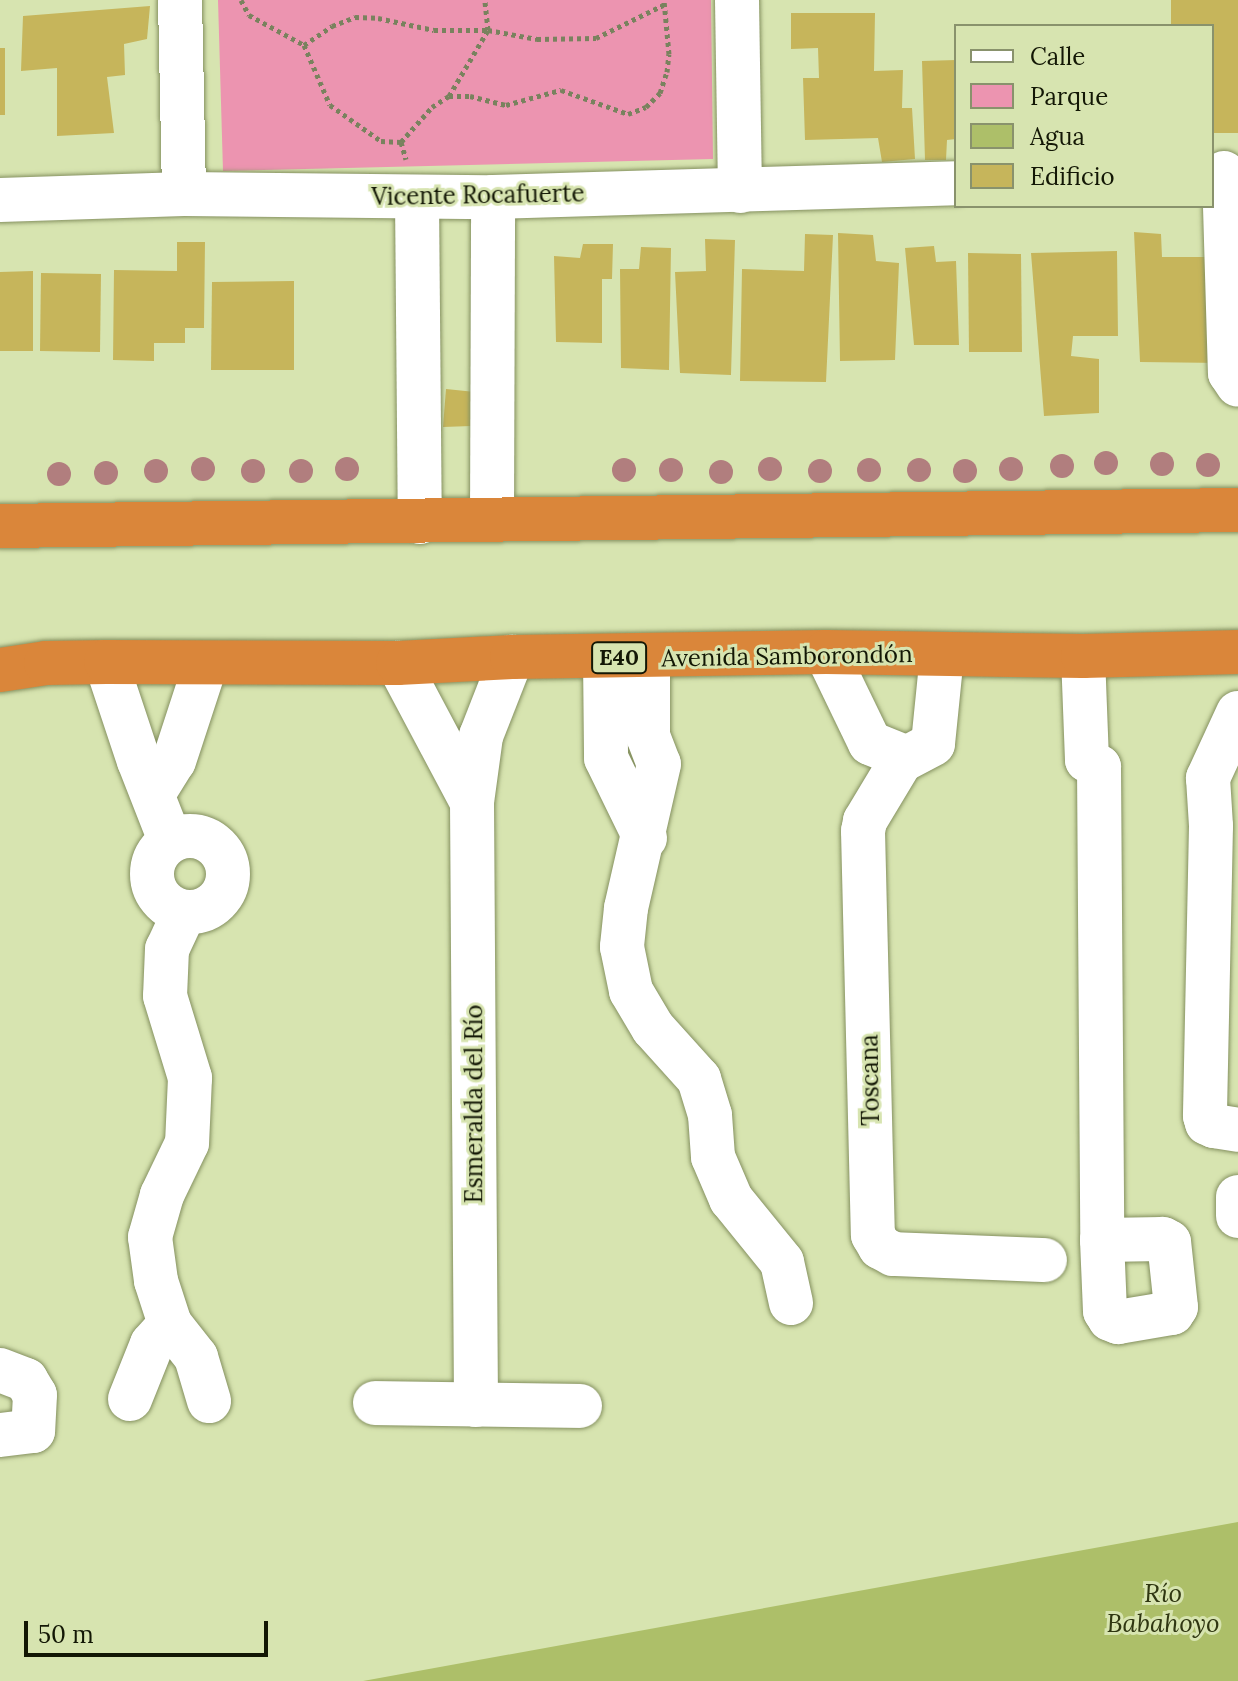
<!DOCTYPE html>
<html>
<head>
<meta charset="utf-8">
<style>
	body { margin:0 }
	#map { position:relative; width:1238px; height:1681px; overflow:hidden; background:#d7e4b0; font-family:Lora,serif }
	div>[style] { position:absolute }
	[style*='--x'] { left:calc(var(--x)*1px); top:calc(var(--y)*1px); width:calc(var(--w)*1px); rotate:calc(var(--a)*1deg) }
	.green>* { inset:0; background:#ec94b0 }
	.water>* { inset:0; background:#adbf69 }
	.building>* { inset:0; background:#c6b55b }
	.path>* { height:5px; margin-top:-2.5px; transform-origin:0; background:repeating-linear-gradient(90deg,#79825e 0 4px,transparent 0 8px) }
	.roads { filter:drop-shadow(0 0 2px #859160) drop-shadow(0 0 2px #859160) }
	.minor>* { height:44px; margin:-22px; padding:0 22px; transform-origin:22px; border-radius:22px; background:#fff }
	.minor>.ring { margin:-22px; padding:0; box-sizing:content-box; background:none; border:44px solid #fff; border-radius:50% }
	.highway>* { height:44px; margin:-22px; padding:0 22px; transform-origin:22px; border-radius:22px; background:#da863a }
	.trees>* { width:24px; height:24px; margin:-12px; border-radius:50%; background:#b17e7e }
	span { translate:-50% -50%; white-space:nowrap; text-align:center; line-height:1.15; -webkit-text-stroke:6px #d7e4b0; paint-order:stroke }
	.shield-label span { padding:2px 6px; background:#d7e4b0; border:2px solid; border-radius:6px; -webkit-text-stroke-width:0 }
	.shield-label { font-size:22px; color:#131705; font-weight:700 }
	.street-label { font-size:24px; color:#131705 }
	.water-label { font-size:26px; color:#2f3611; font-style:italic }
	.legend { position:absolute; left:954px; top:24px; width:260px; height:184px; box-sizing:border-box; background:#d7e4b0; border:2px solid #89926c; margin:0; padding:10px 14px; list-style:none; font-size:24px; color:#131705 }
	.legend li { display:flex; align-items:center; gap:16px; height:40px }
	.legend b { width:40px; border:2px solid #89926c }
	.scale { position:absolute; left:24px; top:1621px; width:244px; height:36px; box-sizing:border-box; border:4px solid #131705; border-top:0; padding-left:10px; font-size:24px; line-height:28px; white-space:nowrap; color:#131705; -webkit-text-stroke:6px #d7e4b0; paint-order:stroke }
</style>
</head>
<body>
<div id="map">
	<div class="green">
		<i style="clip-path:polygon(218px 0,711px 0,713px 159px,223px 171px)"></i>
	</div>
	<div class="water">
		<i style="clip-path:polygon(1238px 1522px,1238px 1681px,363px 1681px)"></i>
	</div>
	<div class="building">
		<i style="clip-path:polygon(1171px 0,1238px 0,1238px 133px,1212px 133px,1212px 26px,1171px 26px)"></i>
		<i style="clip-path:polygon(150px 6px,147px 39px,124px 44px,125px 75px,107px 77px,114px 133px,57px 136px,57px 68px,21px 71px,23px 16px)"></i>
		<i style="clip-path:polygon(791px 13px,875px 13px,874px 71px,903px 70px,902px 108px,912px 108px,915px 159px,882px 162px,878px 138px,805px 140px,803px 78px,819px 78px,818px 48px,791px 49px)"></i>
		<i style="clip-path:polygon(0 48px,5px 48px,5px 115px,0 115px)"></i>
		<i style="clip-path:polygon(956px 60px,956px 139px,947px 140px,946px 160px,925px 160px,922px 61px)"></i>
		<i style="clip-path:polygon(1134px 232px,1161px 234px,1162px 257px,1217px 257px,1222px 363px,1140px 362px)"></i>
		<i style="clip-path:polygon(838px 233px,873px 235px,876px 261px,899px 263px,895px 360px,840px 361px)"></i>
		<i style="clip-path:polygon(805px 234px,833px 235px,826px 382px,740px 381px,742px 269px,804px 271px)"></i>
		<i style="clip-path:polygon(705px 239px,735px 240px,731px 375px,680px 373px,675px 272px,706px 271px)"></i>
		<i style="clip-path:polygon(177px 242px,205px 242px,204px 328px,185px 328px,185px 343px,154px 343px,154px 361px,113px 360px,114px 270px,177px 271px)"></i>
		<i style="clip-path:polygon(583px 244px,613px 244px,612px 279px,602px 279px,602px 343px,556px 342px,554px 256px,580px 258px)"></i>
		<i style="clip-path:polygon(934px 246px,936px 262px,956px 261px,959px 345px,914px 345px,905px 248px)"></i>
		<i style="clip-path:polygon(641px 247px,671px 248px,669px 370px,621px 368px,620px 269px,639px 269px)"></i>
		<i style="clip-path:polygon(1117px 251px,1118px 336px,1073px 336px,1071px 356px,1099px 359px,1099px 413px,1044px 416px,1031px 253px)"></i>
		<i style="clip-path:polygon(968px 253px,1021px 254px,1022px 352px,969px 352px)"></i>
		<i style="clip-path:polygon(33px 271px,33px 351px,0 351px,0 272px)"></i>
		<i style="clip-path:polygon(41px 273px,101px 274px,100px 352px,40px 351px)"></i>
		<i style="clip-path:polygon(294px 281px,294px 370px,211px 370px,212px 282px)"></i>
		<i style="clip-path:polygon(446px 389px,475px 392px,471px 426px,443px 427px)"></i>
	</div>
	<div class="path">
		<i style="--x:241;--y:0;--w:17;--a:62"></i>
		<i style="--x:249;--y:15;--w:63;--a:28.6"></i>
		<i style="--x:304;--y:45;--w:65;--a:66.6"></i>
		<i style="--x:330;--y:105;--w:62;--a:35.2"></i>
		<i style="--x:381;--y:141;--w:20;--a:3"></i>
		<i style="--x:401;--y:142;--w:18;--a:74"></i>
		<i style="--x:304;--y:45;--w:34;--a:-34"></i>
		<i style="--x:332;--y:26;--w:25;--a:-21"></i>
		<i style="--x:355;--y:17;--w:23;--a:2"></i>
		<i style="--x:378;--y:18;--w:57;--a:12.1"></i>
		<i style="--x:434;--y:30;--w:54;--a:0"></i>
		<i style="--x:488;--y:30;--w:50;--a:10.4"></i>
		<i style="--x:537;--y:39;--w:59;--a:-1"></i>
		<i style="--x:596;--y:38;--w:75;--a:-26.2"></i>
		<i style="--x:449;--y:96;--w:77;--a:-59.4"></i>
		<i style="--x:488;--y:30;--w:30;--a:-96"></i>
		<i style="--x:401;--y:142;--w:47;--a:-48.5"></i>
		<i style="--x:432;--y:107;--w:20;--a:-33"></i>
		<i style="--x:449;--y:96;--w:21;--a:0"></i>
		<i style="--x:470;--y:96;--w:37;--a:14"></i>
		<i style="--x:506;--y:105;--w:57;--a:-15.3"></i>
		<i style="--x:561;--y:90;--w:71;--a:19.7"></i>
		<i style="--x:628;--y:114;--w:19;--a:-21"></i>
		<i style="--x:646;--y:107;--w:20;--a:-45"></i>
		<i style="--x:660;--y:93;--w:22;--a:-72"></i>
		<i style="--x:667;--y:72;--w:18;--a:-84"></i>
		<i style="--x:669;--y:54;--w:54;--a:-95.3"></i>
	</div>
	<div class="roads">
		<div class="minor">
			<i style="--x:180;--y:0;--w:194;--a:88.8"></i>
			<i style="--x:737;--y:0;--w:191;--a:89.1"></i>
			<i style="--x:1224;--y:173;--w:200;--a:88.3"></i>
			<i style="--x:1230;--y:373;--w:14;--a:56"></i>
			<i style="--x:417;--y:198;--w:324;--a:89.5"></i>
			<i style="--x:0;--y:200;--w:184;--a:-1.9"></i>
			<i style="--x:184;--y:194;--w:309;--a:0.6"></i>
			<i style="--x:493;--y:197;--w:463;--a:-1.7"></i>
			<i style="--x:492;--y:519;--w:322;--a:-89.8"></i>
			<i style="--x:826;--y:652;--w:101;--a:64.2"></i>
			<i style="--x:870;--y:743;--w:38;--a:22"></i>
			<i style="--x:942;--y:655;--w:89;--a:95.8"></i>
			<i style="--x:933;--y:744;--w:36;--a:152"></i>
			<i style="--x:901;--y:761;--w:70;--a:121"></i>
			<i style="--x:865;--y:821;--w:10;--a:101"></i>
			<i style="--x:863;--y:831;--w:404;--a:88.6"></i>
			<i style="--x:873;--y:1235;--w:14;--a:60"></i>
			<i style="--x:880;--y:1247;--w:15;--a:28"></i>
			<i style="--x:893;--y:1254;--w:152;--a:2.3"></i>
			<i style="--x:1083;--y:656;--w:104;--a:87.8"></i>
			<i style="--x:1087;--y:760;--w:14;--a:30"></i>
			<i style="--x:605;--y:658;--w:100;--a:89.4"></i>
			<i style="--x:606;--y:758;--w:89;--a:64"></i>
			<i style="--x:648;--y:658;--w:78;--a:90"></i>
			<i style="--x:648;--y:736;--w:30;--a:69"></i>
			<i style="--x:659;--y:764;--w:148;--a:102.9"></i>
			<i style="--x:626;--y:908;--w:39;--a:96"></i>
			<i style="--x:622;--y:947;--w:45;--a:78.4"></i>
			<i style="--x:631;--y:991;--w:43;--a:59.3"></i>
			<i style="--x:653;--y:1028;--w:69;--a:48"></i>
			<i style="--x:699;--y:1079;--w:38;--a:73"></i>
			<i style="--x:710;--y:1115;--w:42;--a:85.9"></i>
			<i style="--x:713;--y:1157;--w:46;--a:66.8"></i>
			<i style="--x:731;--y:1199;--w:81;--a:51"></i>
			<i style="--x:782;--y:1262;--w:42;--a:77.6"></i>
			<i style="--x:106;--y:662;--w:104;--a:71.6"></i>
			<i style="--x:139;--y:761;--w:85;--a:68.6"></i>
			<i style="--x:398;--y:663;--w:157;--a:62"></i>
			<i style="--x:1238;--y:713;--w:72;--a:114.8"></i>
			<i style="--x:1208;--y:778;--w:48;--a:86.4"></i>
			<i style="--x:1211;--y:826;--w:290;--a:91.2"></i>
			<i style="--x:1205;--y:1116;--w:7;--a:74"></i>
			<i style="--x:1207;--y:1123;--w:8;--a:23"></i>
			<i style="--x:1214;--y:1126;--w:24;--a:9"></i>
			<i style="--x:1099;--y:767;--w:473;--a:89.6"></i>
			<i style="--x:1102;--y:1240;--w:71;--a:87.6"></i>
			<i style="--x:1105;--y:1311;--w:9;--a:58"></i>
			<i style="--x:1110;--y:1319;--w:9;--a:21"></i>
			<i style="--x:1118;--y:1322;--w:55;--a:-9.5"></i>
			<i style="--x:1172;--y:1313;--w:7;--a:-56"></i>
			<i style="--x:1176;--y:1307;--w:65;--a:-96.1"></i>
			<i style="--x:1169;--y:1242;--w:7;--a:-153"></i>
			<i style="--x:1163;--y:1239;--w:61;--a:179.1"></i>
			<i style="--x:153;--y:794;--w:39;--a:-58"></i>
			<i style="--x:174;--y:761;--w:103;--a:-71.9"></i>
			<i class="ring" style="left:152px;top:836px;width:32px;height:32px"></i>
			<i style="--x:184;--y:913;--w:40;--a:115"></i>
			<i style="--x:167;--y:949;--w:47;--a:92.4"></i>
			<i style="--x:165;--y:996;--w:86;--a:73"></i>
			<i style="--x:190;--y:1078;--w:65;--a:92.6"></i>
			<i style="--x:187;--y:1143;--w:58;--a:115.7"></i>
			<i style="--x:162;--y:1195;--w:44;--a:105.9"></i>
			<i style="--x:150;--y:1237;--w:44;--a:82.2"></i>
			<i style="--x:156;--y:1281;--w:45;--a:72"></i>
			<i style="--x:170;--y:1324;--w:42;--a:51.8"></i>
			<i style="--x:196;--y:1357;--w:46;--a:73.5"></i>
			<i style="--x:1238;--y:1197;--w:19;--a:90"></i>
			<i style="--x:0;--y:1370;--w:28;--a:21"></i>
			<i style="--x:26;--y:1380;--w:17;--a:59"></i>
			<i style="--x:35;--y:1395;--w:36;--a:93"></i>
			<i style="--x:33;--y:1431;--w:33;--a:173"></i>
			<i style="--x:130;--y:1399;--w:59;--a:-68.2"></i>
			<i style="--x:152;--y:1344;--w:27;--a:-48"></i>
			<i style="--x:375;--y:1403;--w:205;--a:0.8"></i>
			<i style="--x:476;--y:1405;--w:603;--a:-90.38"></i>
			<i style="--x:472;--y:802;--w:67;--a:-82.2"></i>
			<i style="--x:481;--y:736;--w:85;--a:-68.6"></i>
		</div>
		<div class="highway">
			<i style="--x:0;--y:526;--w:1238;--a:-0.74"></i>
			<i style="--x:0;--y:670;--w:47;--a:-8.7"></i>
			<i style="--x:46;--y:663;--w:60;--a:-1"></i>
			<i style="--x:106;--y:662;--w:292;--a:0.2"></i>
			<i style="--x:398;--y:663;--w:114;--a:-3"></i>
			<i style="--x:512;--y:657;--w:314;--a:-0.9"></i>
			<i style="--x:826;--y:652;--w:257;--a:0.9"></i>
			<i style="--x:1083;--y:656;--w:155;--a:-1.5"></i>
		</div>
	</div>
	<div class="trees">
		<i style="left:1106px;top:463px"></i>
		<i style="left:1162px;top:464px"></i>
		<i style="left:1208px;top:465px"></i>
		<i style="left:1062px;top:466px"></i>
		<i style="left:203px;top:469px"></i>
		<i style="left:347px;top:469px"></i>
		<i style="left:770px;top:469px"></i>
		<i style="left:1011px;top:469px"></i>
		<i style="left:624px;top:470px"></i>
		<i style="left:671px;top:470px"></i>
		<i style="left:869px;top:470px"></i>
		<i style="left:919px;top:470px"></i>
		<i style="left:156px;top:471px"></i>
		<i style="left:253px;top:471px"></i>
		<i style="left:301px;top:471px"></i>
		<i style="left:820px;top:471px"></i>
		<i style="left:965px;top:471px"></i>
		<i style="left:721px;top:472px"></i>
		<i style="left:106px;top:473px"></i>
		<i style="left:59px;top:474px"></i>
	</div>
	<div class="shield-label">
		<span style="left:619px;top:658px">E40</span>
	</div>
	<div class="street-label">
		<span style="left:478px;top:195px;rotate:-1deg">Vicente Rocafuerte</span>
		<span style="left:787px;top:656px;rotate:-1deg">Avenida Samborondón</span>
		<span style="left:870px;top:1080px;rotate:-91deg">Toscana</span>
		<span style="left:474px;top:1104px;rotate:-90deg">Esmeralda del Río</span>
	</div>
	<div class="water-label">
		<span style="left:1163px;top:1608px">Río<br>Babahoyo</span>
	</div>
	<ul class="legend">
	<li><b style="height:10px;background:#fff"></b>Calle</li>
	<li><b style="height:22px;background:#ec94b0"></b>Parque</li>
	<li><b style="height:22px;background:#adbf69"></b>Agua</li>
	<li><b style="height:22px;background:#c6b55b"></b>Edificio</li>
	</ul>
	<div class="scale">50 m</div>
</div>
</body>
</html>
